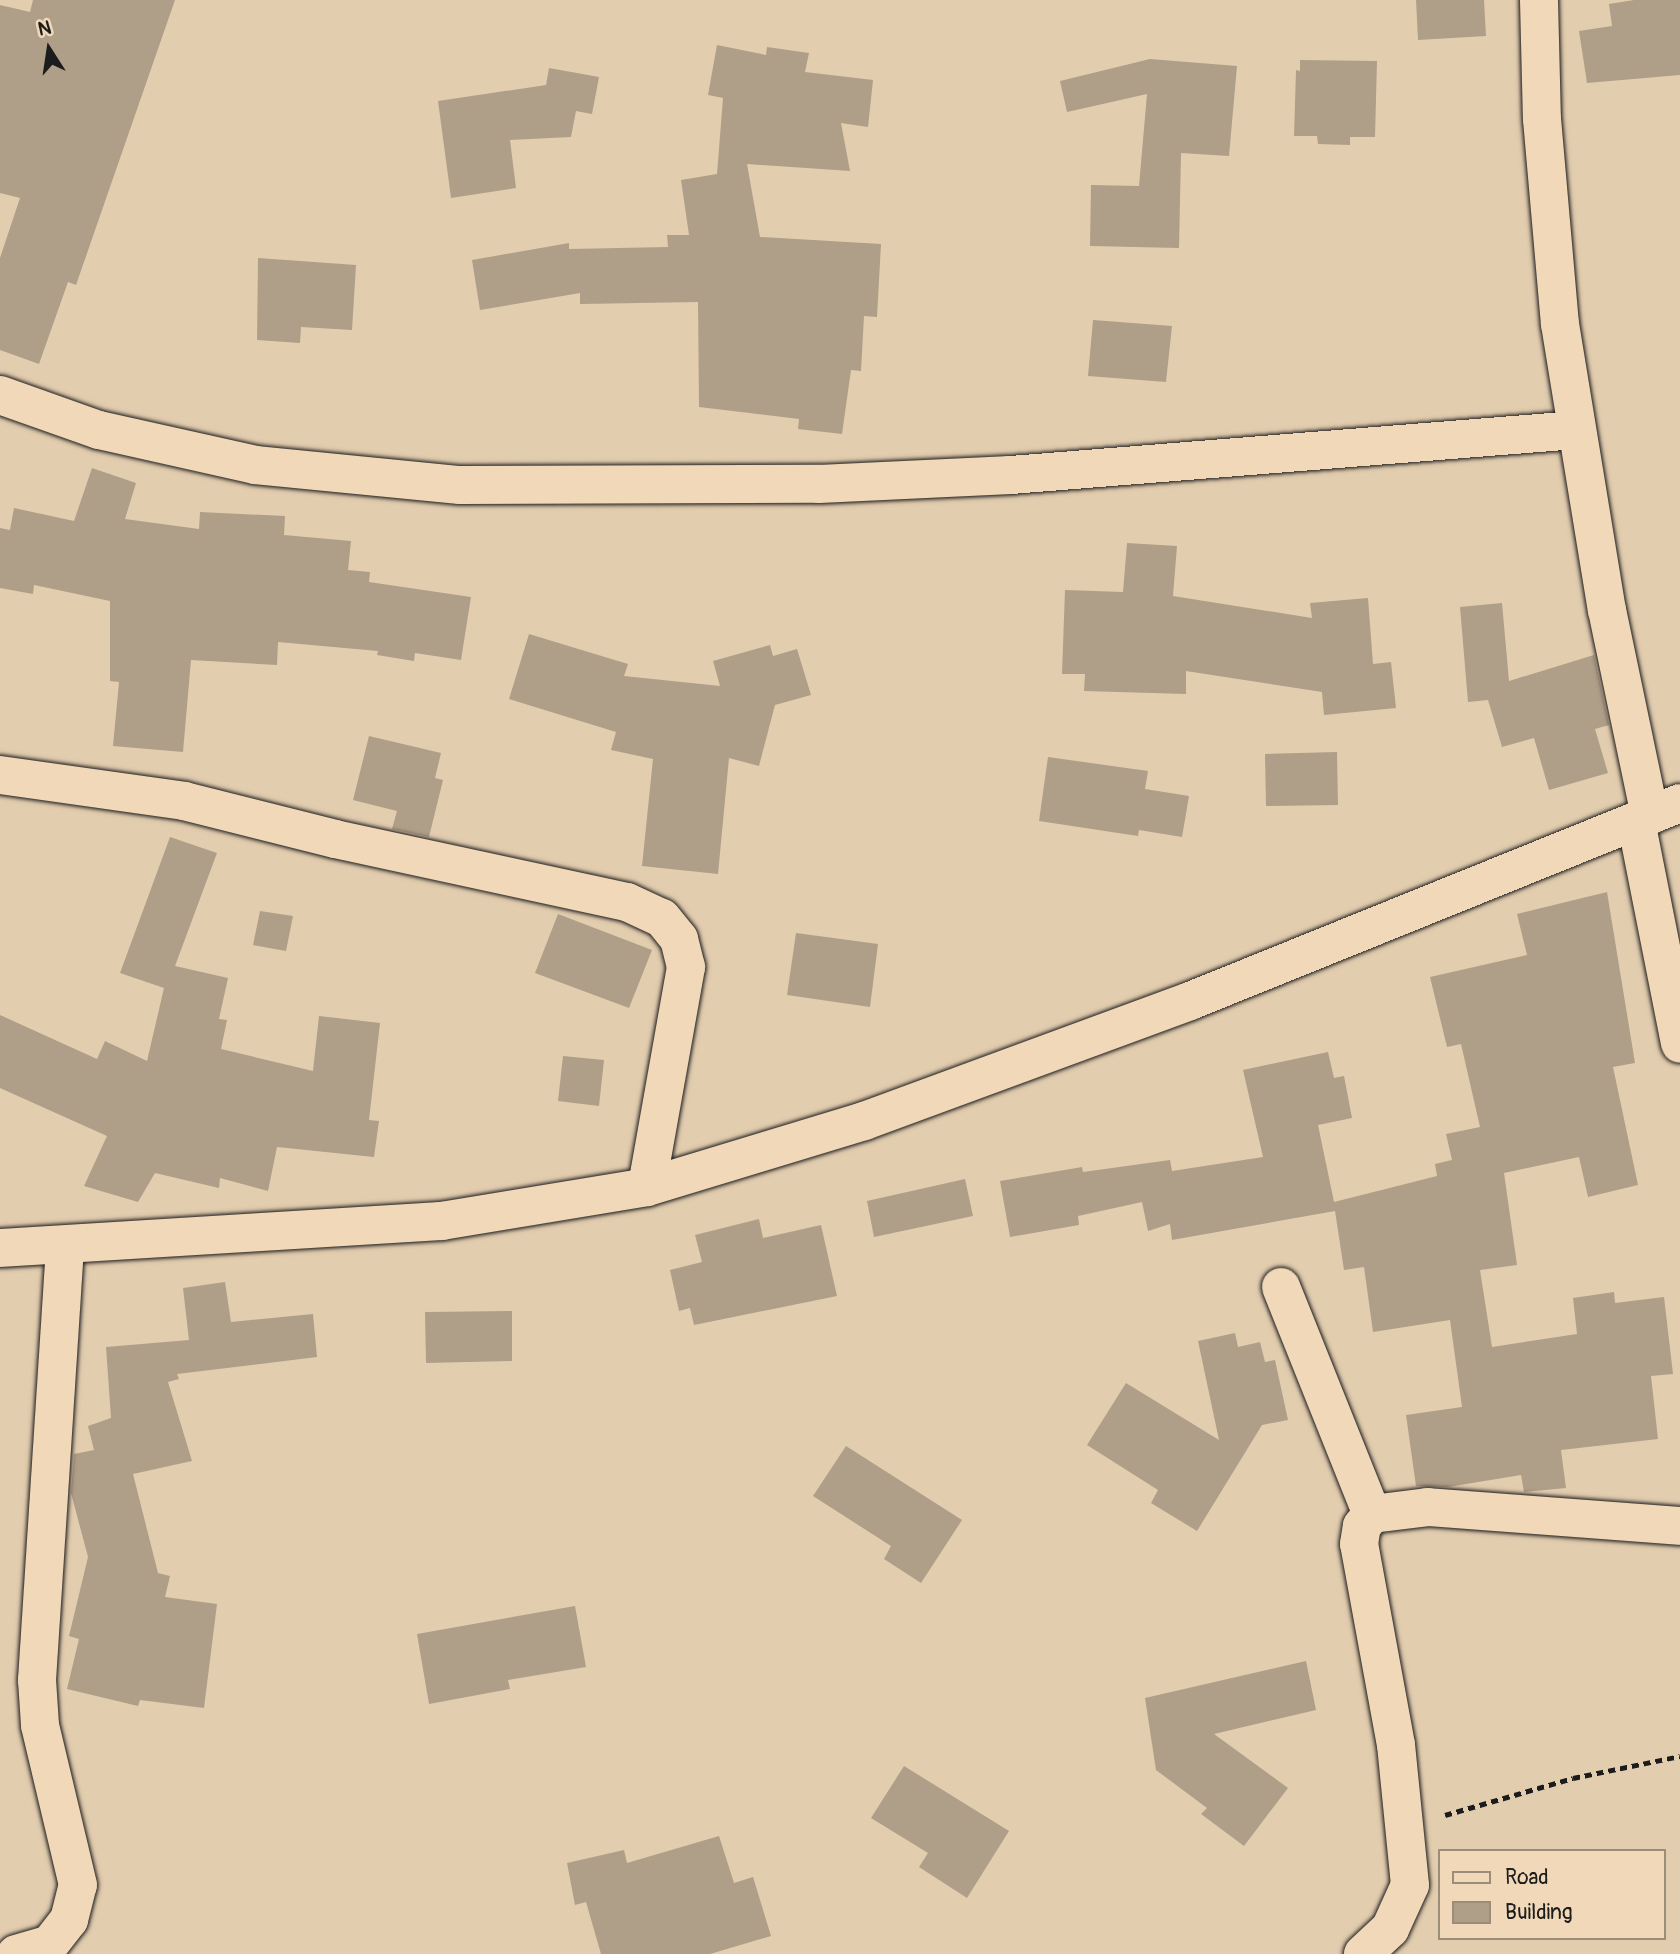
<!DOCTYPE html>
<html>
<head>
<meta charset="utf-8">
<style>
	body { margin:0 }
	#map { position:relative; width:1680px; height:1954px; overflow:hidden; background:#e3cdaf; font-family:Pangolin,sans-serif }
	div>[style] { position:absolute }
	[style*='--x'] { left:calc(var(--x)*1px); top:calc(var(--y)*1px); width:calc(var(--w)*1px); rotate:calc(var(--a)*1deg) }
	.building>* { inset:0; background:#af9e88 }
	.path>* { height:4.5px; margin-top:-2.25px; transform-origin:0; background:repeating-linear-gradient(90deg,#1c1c1c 0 7px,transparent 0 12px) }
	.roads { filter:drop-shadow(0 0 2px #1c1c1c) drop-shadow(0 0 2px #1c1c1c) }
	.minor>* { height:38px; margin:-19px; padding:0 19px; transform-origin:19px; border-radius:19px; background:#f0d8b8 }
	span { translate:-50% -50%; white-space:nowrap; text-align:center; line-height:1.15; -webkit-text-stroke:5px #f0d8b8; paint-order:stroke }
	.legend { position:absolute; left:1438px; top:1849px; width:228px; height:91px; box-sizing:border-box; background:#f0d8b8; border:2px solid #9b8d7a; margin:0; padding:9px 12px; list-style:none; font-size:21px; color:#1c1c1c }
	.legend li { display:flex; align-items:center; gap:14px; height:35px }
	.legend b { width:35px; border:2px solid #9b8d7a }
	.north { position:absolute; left:14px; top:14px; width:70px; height:70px; -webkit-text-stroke:5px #f0d8b8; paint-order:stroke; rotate:348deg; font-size:19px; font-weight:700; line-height:28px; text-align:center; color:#1c1c1c }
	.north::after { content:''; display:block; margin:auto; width:24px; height:32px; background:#1c1c1c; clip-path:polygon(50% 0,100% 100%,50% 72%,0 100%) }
</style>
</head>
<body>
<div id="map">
	<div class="building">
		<i style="clip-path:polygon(33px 0,175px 0,76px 285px,68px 282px,39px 364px,0 350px,0 258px,20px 198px,0 193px,0 5px,30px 12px)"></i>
		<i style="clip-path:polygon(1416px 0,1484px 0,1486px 36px,1418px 40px)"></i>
		<i style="clip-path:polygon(1634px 0,1680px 0,1680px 75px,1587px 83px,1579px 31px,1612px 26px,1609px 4px)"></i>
		<i style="clip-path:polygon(717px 45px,766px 55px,767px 47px,809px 53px,805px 72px,873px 80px,868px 127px,841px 123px,850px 171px,747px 164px,760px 237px,881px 244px,877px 317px,864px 316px,861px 371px,851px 370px,842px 434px,798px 429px,799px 419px,699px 407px,698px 302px,580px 304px,580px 293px,480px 310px,472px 260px,569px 243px,569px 249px,668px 247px,667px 235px,689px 235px,681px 180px,717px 174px,723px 98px,708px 95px)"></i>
		<i style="clip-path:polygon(1150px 59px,1237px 66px,1229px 156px,1181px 153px,1179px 248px,1090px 246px,1091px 185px,1139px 186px,1147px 94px,1067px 112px,1060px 81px)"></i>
		<i style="clip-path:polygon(1300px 60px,1377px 61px,1375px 137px,1350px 137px,1350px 145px,1318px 144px,1317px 136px,1294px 136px,1296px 70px,1300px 71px)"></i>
		<i style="clip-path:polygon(549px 68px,599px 77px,592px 114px,576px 111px,571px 137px,510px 140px,516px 188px,451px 198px,438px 101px,546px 85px)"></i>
		<i style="clip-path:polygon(258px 258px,356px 265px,352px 330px,301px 327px,300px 343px,257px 340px)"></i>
		<i style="clip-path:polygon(1093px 320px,1172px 326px,1166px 382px,1088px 376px)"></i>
		<i style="clip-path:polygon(92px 468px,136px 483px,125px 519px,199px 529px,200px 512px,285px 516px,284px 535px,351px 541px,348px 570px,370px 572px,369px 582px,471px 597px,461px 660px,415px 653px,414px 661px,377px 655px,378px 651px,278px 642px,277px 665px,191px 660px,183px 752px,113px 746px,119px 682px,110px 681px,110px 601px,34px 585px,33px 594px,0 588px,0 528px,10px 530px,14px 508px,74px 521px)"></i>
		<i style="clip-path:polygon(1127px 543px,1177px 546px,1173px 596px,1312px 618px,1310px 603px,1368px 598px,1373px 664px,1391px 662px,1396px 708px,1324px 715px,1322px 692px,1186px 671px,1186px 694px,1084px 691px,1085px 674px,1062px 674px,1065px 590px,1123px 592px)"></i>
		<i style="clip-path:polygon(1502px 603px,1509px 681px,1594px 655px,1609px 725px,1595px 729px,1608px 773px,1549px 790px,1534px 738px,1502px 747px,1488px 700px,1468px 702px,1460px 607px)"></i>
		<i style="clip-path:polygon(529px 634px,628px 664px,624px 676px,720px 686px,713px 661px,770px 645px,773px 656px,797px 649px,811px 695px,775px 705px,759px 766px,729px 758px,718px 874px,642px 866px,653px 759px,611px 750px,616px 732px,509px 699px)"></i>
		<i style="clip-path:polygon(369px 736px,441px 753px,435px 778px,443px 780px,429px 837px,392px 829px,397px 811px,353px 800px)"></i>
		<i style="clip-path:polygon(1337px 752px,1338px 805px,1266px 806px,1265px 754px)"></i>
		<i style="clip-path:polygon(1048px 757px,1148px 771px,1145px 789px,1189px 796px,1182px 837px,1139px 830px,1138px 836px,1039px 821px)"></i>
		<i style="clip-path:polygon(170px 837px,217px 853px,175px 966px,228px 978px,219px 1019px,227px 1020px,221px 1049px,313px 1071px,319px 1016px,380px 1023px,369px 1120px,379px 1121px,374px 1157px,277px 1147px,268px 1191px,220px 1178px,219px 1188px,155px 1173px,138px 1202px,84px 1186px,107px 1136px,0 1088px,0 1015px,97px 1059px,105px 1041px,147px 1061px,164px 988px,120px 973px)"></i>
		<i style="clip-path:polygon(1607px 892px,1635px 1063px,1613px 1067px,1638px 1185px,1588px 1197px,1579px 1157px,1504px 1173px,1517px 1265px,1480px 1270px,1492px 1347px,1577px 1334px,1573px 1298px,1614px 1292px,1615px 1303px,1664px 1297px,1673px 1374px,1651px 1376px,1658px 1439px,1561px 1450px,1566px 1488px,1524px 1492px,1521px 1475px,1448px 1487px,1416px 1486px,1406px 1415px,1462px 1407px,1450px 1320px,1373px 1332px,1364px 1267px,1344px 1270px,1335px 1211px,1172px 1240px,1170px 1224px,1148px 1231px,1142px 1202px,1078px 1216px,1079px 1225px,1010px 1237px,1000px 1181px,1082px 1167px,1083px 1172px,1170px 1160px,1172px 1171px,1263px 1157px,1243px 1070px,1328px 1052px,1334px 1078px,1344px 1076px,1352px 1118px,1318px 1125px,1334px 1202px,1437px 1176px,1435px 1164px,1452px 1160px,1446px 1134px,1480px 1127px,1461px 1044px,1447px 1047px,1430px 977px,1527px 955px,1517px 914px)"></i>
		<i style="clip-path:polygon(260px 911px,293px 916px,286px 951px,253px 945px)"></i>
		<i style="clip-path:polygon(558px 914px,652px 950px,629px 1008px,535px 973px)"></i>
		<i style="clip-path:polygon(796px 933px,878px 944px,870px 1007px,787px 995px)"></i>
		<i style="clip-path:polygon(563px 1056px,604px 1060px,599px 1106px,558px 1101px)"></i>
		<i style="clip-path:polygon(965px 1179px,973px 1216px,874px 1237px,867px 1201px)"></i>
		<i style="clip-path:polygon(759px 1219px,763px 1238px,821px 1225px,837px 1296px,694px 1325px,690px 1308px,679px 1311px,670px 1270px,702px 1262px,695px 1235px)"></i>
		<i style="clip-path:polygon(225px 1282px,231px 1322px,313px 1314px,317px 1357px,177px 1374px,179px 1379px,168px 1382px,192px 1461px,133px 1474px,158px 1573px,170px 1576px,165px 1597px,217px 1604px,204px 1708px,140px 1700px,138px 1706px,67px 1689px,79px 1639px,69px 1636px,88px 1557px,71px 1493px,74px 1454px,94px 1450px,88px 1426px,111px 1418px,106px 1347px,189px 1340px,183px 1288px)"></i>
		<i style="clip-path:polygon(512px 1311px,512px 1361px,426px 1363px,425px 1312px)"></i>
		<i style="clip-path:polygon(1235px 1333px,1238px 1347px,1260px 1342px,1265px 1362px,1275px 1360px,1288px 1420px,1262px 1425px,1197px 1531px,1151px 1503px,1158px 1490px,1087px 1445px,1126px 1383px,1219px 1440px,1198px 1341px)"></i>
		<i style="clip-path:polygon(846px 1446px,962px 1520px,921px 1583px,884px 1559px,891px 1546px,813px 1496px)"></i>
		<i style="clip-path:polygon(575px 1606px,586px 1667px,508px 1680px,510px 1689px,429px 1704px,417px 1634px)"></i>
		<i style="clip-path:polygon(1306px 1661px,1316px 1710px,1214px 1734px,1288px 1788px,1244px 1846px,1201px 1814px,1207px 1808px,1156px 1770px,1145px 1698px)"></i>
		<i style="clip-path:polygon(904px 1766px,1009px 1831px,967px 1898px,919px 1867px,928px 1853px,871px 1818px)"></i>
		<i style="clip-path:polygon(719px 1836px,734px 1883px,753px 1877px,771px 1936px,710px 1954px,601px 1954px,586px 1902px,575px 1905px,567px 1863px,624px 1850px,627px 1863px)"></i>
	</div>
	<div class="path">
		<i style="--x:1445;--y:1815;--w:133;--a:-16.1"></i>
		<i style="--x:1573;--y:1778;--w:109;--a:-11.6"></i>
	</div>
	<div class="roads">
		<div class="minor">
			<i style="--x:1539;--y:0;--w:119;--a:88.6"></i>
			<i style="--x:1542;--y:119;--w:206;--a:85"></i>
			<i style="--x:1560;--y:324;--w:290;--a:80.7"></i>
			<i style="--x:1607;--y:610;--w:210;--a:78.2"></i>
			<i style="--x:0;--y:395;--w:105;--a:19.5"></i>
			<i style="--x:99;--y:430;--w:160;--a:12.6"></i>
			<i style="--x:255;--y:465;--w:206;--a:5.6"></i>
			<i style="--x:460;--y:485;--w:359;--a:-0.2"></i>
			<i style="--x:819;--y:484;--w:192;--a:-2.7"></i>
			<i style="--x:1011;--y:475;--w:567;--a:-4.55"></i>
			<i style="--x:0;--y:775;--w:186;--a:8"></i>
			<i style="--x:184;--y:801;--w:156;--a:14.1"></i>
			<i style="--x:335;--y:839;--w:299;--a:12.2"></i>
			<i style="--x:627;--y:902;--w:38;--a:25"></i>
			<i style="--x:662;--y:918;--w:27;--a:51"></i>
			<i style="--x:679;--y:939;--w:29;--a:76"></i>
			<i style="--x:686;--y:967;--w:223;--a:100.1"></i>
			<i style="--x:1636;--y:821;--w:227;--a:78.8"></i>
			<i style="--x:0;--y:1248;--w:443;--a:-3.5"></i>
			<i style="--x:442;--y:1221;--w:208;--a:-9.4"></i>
			<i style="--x:647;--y:1187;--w:227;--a:-16.9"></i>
			<i style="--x:864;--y:1121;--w:347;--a:-20.2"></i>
			<i style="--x:1190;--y:1001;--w:528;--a:-22"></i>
			<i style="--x:1281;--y:1287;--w:245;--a:68.2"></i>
			<i style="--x:16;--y:1954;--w:35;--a:-16"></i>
			<i style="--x:50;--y:1944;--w:31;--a:-52"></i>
			<i style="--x:69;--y:1920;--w:36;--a:-76"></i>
			<i style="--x:78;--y:1885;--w:164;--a:-103.4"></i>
			<i style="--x:40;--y:1725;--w:45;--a:-93.8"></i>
			<i style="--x:37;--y:1680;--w:435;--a:-86.3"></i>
			<i style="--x:1363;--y:1954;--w:37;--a:-43"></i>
			<i style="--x:1390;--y:1929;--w:48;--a:-65.6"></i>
			<i style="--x:1410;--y:1885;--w:141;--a:-95.7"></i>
			<i style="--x:1396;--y:1745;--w:204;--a:-100.4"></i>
			<i style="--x:1359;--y:1544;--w:18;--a:-81"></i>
			<i style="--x:1362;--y:1526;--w:16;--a:-50"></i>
			<i style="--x:1372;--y:1514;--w:56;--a:-7.1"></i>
			<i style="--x:1428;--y:1507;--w:253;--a:4.3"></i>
		</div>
	</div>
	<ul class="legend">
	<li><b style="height:9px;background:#f0d8b8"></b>Road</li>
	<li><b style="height:19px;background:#af9e88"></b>Building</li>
	</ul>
	<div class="north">N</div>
</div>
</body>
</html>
